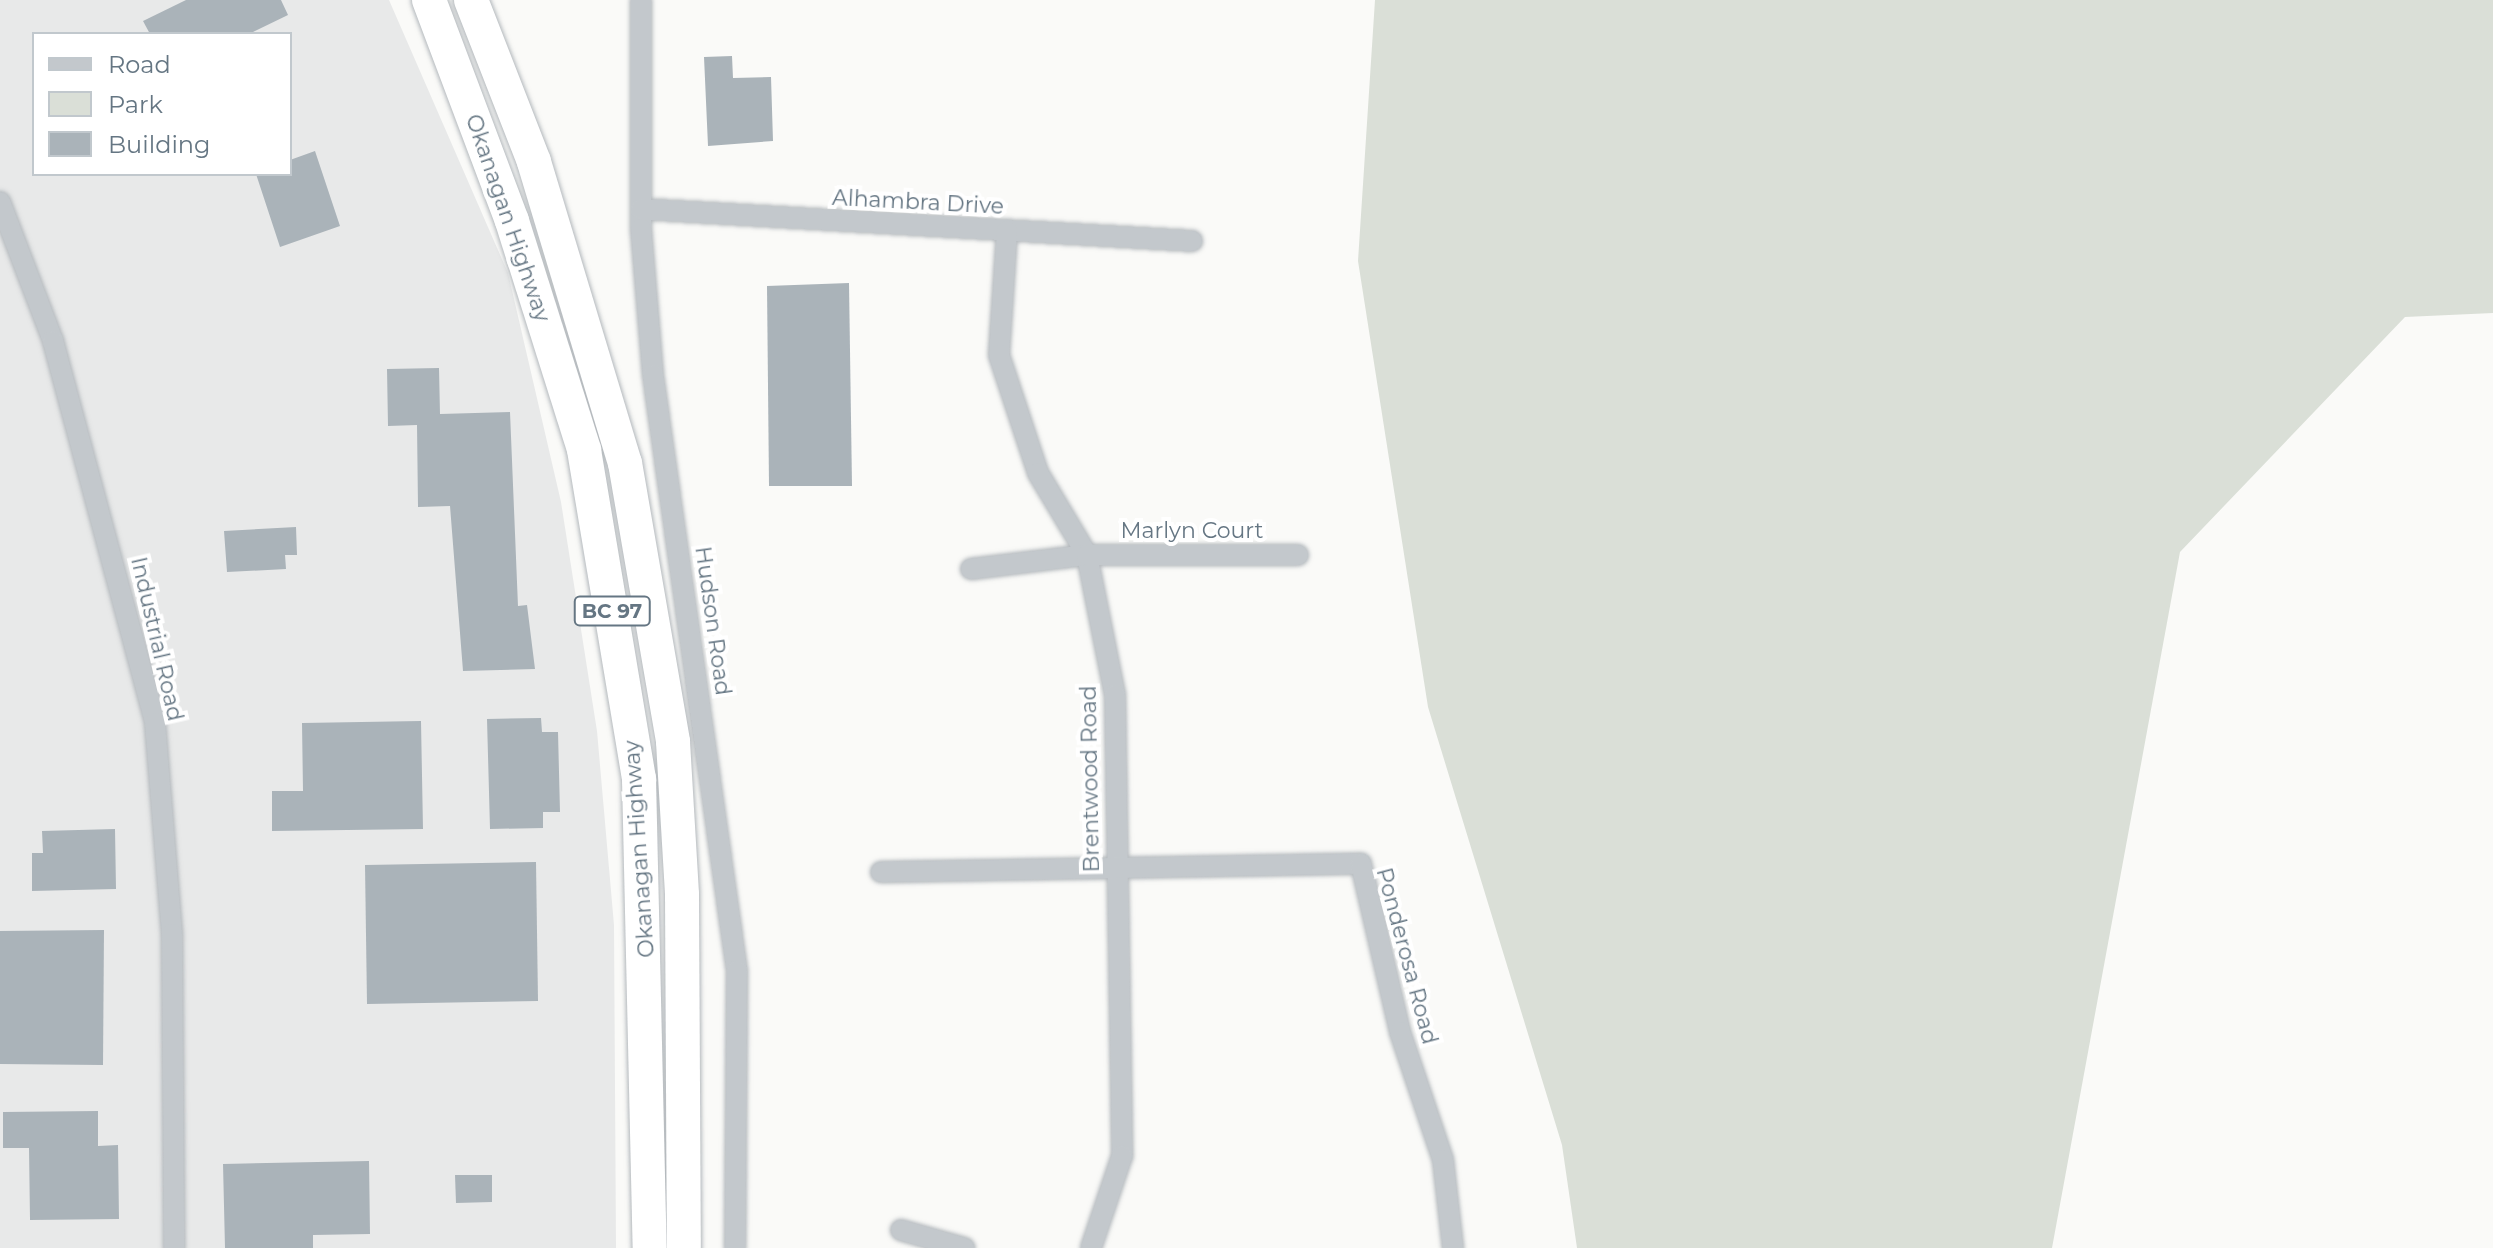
<!DOCTYPE html>
<html>
<head>
<meta charset="utf-8">
<style>
	body { margin:0 }
	#map { position:relative; width:2493px; height:1248px; overflow:hidden; background:#fafaf8; font-family:Montserrat,sans-serif }
	div>[style] { position:absolute }
	[style*='--x'] { left:calc(var(--x)*1px); top:calc(var(--y)*1px); width:calc(var(--w)*1px); rotate:calc(var(--a)*1deg) }
	.built>* { inset:0; background:#e8e9e9 }
	.green>* { inset:0; background:#dadfd7 }
	.building>* { inset:0; background:#aab3b9 }
	.roads { filter:drop-shadow(0 0 2px #b4b9bd) drop-shadow(0 0 2px #b4b9bd) }
	.street>* { height:20px; margin:-10px; padding:0 10px; transform-origin:10px; border-radius:10px; background:#c3c8cc }
	.highway>* { height:34px; margin:-17px; padding:0 17px; transform-origin:17px; border-radius:17px; background:#fff }
	span { translate:-50% -50%; white-space:nowrap; text-align:center; line-height:1.15; -webkit-text-stroke:8px #fff; paint-order:stroke }
	.shield-label span { padding:2px 6px; background:#fff; border:2px solid; border-radius:6px; -webkit-text-stroke-width:0 }
	.shield-label { font-size:20px; color:#657683; font-weight:700 }
	.street-label { font-size:22px; color:#657683 }
	.legend { position:absolute; left:32px; top:32px; width:260px; height:144px; box-sizing:border-box; background:#fff; border:2px solid #c1c8cd; margin:0; padding:10px 14px; list-style:none; font-size:24px; color:#657683 }
	.legend li { display:flex; align-items:center; gap:16px; height:40px }
	.legend b { width:40px; border:2px solid #c1c8cd }
</style>
</head>
<body>
<div id="map">
	<div class="built">
		<i style="clip-path:polygon(evenodd,0 0,389px 0,508px 273px,561px 502px,597px 731px,614px 925px,616px 1248px,0 1248px,0 0,34px 34px,290px 34px,290px 174px,34px 174px,34px 34px)"></i>
	</div>
	<div class="green">
		<i style="clip-path:polygon(1375px 0,2493px 0,2493px 313px,2405px 317px,2180px 552px,2052px 1248px,1577px 1248px,1562px 1145px,1428px 707px,1358px 261px)"></i>
	</div>
	<div class="building">
		<i style="clip-path:polygon(186px 0,281px 0,288px 15px,249px 34px,150px 34px,143px 21px)"></i>
		<i style="clip-path:polygon(732px 56px,733px 78px,771px 77px,773px 141px,708px 146px,704px 57px)"></i>
		<i style="clip-path:polygon(315px 151px,340px 226px,280px 247px,256px 174px,290px 174px,290px 160px)"></i>
		<i style="clip-path:polygon(849px 283px,852px 486px,769px 486px,767px 286px)"></i>
		<i style="clip-path:polygon(439px 368px,440px 414px,510px 412px,518px 606px,527px 605px,535px 669px,463px 671px,450px 506px,418px 507px,417px 425px,388px 426px,387px 369px)"></i>
		<i style="clip-path:polygon(296px 527px,297px 555px,285px 555px,286px 569px,227px 572px,224px 531px)"></i>
		<i style="clip-path:polygon(541px 718px,542px 732px,558px 732px,560px 812px,543px 812px,543px 828px,490px 829px,487px 719px)"></i>
		<i style="clip-path:polygon(421px 721px,423px 829px,272px 831px,272px 791px,303px 791px,302px 723px)"></i>
		<i style="clip-path:polygon(115px 829px,116px 889px,32px 891px,32px 853px,43px 853px,42px 831px)"></i>
		<i style="clip-path:polygon(536px 862px,538px 1001px,367px 1004px,365px 865px)"></i>
		<i style="clip-path:polygon(104px 930px,103px 1065px,0 1064px,0 931px)"></i>
		<i style="clip-path:polygon(98px 1111px,98px 1146px,118px 1145px,119px 1219px,30px 1220px,29px 1148px,3px 1148px,3px 1112px)"></i>
		<i style="clip-path:polygon(369px 1161px,370px 1234px,313px 1235px,313px 1248px,225px 1248px,223px 1164px)"></i>
		<i style="clip-path:polygon(455px 1175px,492px 1175px,492px 1202px,456px 1203px)"></i>
	</div>
	<div class="roads">
		<div class="street">
			<i style="--x:641;--y:0;--w:229;--a:90"></i>
			<i style="--x:641;--y:229;--w:146;--a:85.3"></i>
			<i style="--x:653;--y:375;--w:602;--a:81.98"></i>
			<i style="--x:737;--y:971;--w:277;--a:90.4"></i>
			<i style="--x:0;--y:202;--w:149;--a:69.1"></i>
			<i style="--x:53;--y:341;--w:395;--a:75"></i>
			<i style="--x:155;--y:723;--w:212;--a:85.4"></i>
			<i style="--x:172;--y:934;--w:314;--a:89.6"></i>
			<i style="--x:641;--y:209;--w:552;--a:3.32"></i>
			<i style="--x:1007;--y:231;--w:124;--a:93.7"></i>
			<i style="--x:999;--y:355;--w:124;--a:71.7"></i>
			<i style="--x:1038;--y:473;--w:96;--a:59.1"></i>
			<i style="--x:1087;--y:555;--w:143;--a:78.7"></i>
			<i style="--x:1115;--y:695;--w:461;--a:89.1"></i>
			<i style="--x:1122;--y:1156;--w:97;--a:108.6"></i>
			<i style="--x:971;--y:569;--w:117;--a:-6.9"></i>
			<i style="--x:1087;--y:555;--w:211;--a:0"></i>
			<i style="--x:881;--y:872;--w:480;--a:-1"></i>
			<i style="--x:1361;--y:864;--w:172;--a:76.9"></i>
			<i style="--x:1400;--y:1032;--w:135;--a:71.4"></i>
			<i style="--x:1443;--y:1160;--w:89;--a:83.5"></i>
			<i style="--x:901;--y:1230;--w:66;--a:15.9"></i>
		</div>
		<div class="highway">
			<i style="--x:429;--y:0;--w:236;--a:69.4"></i>
			<i style="--x:512;--y:221;--w:240;--a:72.5"></i>
			<i style="--x:584;--y:450;--w:334;--a:80.5"></i>
			<i style="--x:639;--y:779;--w:469;--a:88.7"></i>
			<i style="--x:471;--y:0;--w:174;--a:68.7"></i>
			<i style="--x:534;--y:162;--w:314;--a:73.2"></i>
			<i style="--x:625;--y:463;--w:283;--a:80.2"></i>
			<i style="--x:673;--y:742;--w:153;--a:86.6"></i>
			<i style="--x:682;--y:895;--w:353;--a:89.7"></i>
		</div>
	</div>
	<div class="shield-label">
		<span style="left:612px;top:611px">BC 97</span>
	</div>
	<div class="street-label">
		<span style="left:918px;top:202px;rotate:3deg">Alhambra Drive</span>
		<span style="left:508px;top:218px;rotate:71deg">Okanagan Highway</span>
		<span style="left:1192px;top:531px">Marlyn Court</span>
		<span style="left:713px;top:621px;rotate:82deg">Hudson Road</span>
		<span style="left:157px;top:639px;rotate:77deg">Industrial Road</span>
		<span style="left:1090px;top:779px;rotate:-91deg">Brentwood Road</span>
		<span style="left:639px;top:849px;rotate:-94deg">Okanagan Highway</span>
		<span style="left:1407px;top:956px;rotate:75deg">Ponderosa Road</span>
	</div>
	<ul class="legend">
	<li><b style="height:10px;background:#c3c8cc"></b>Road</li>
	<li><b style="height:22px;background:#dadfd7"></b>Park</li>
	<li><b style="height:22px;background:#aab3b9"></b>Building</li>
	</ul>
</div>
</body>
</html>
